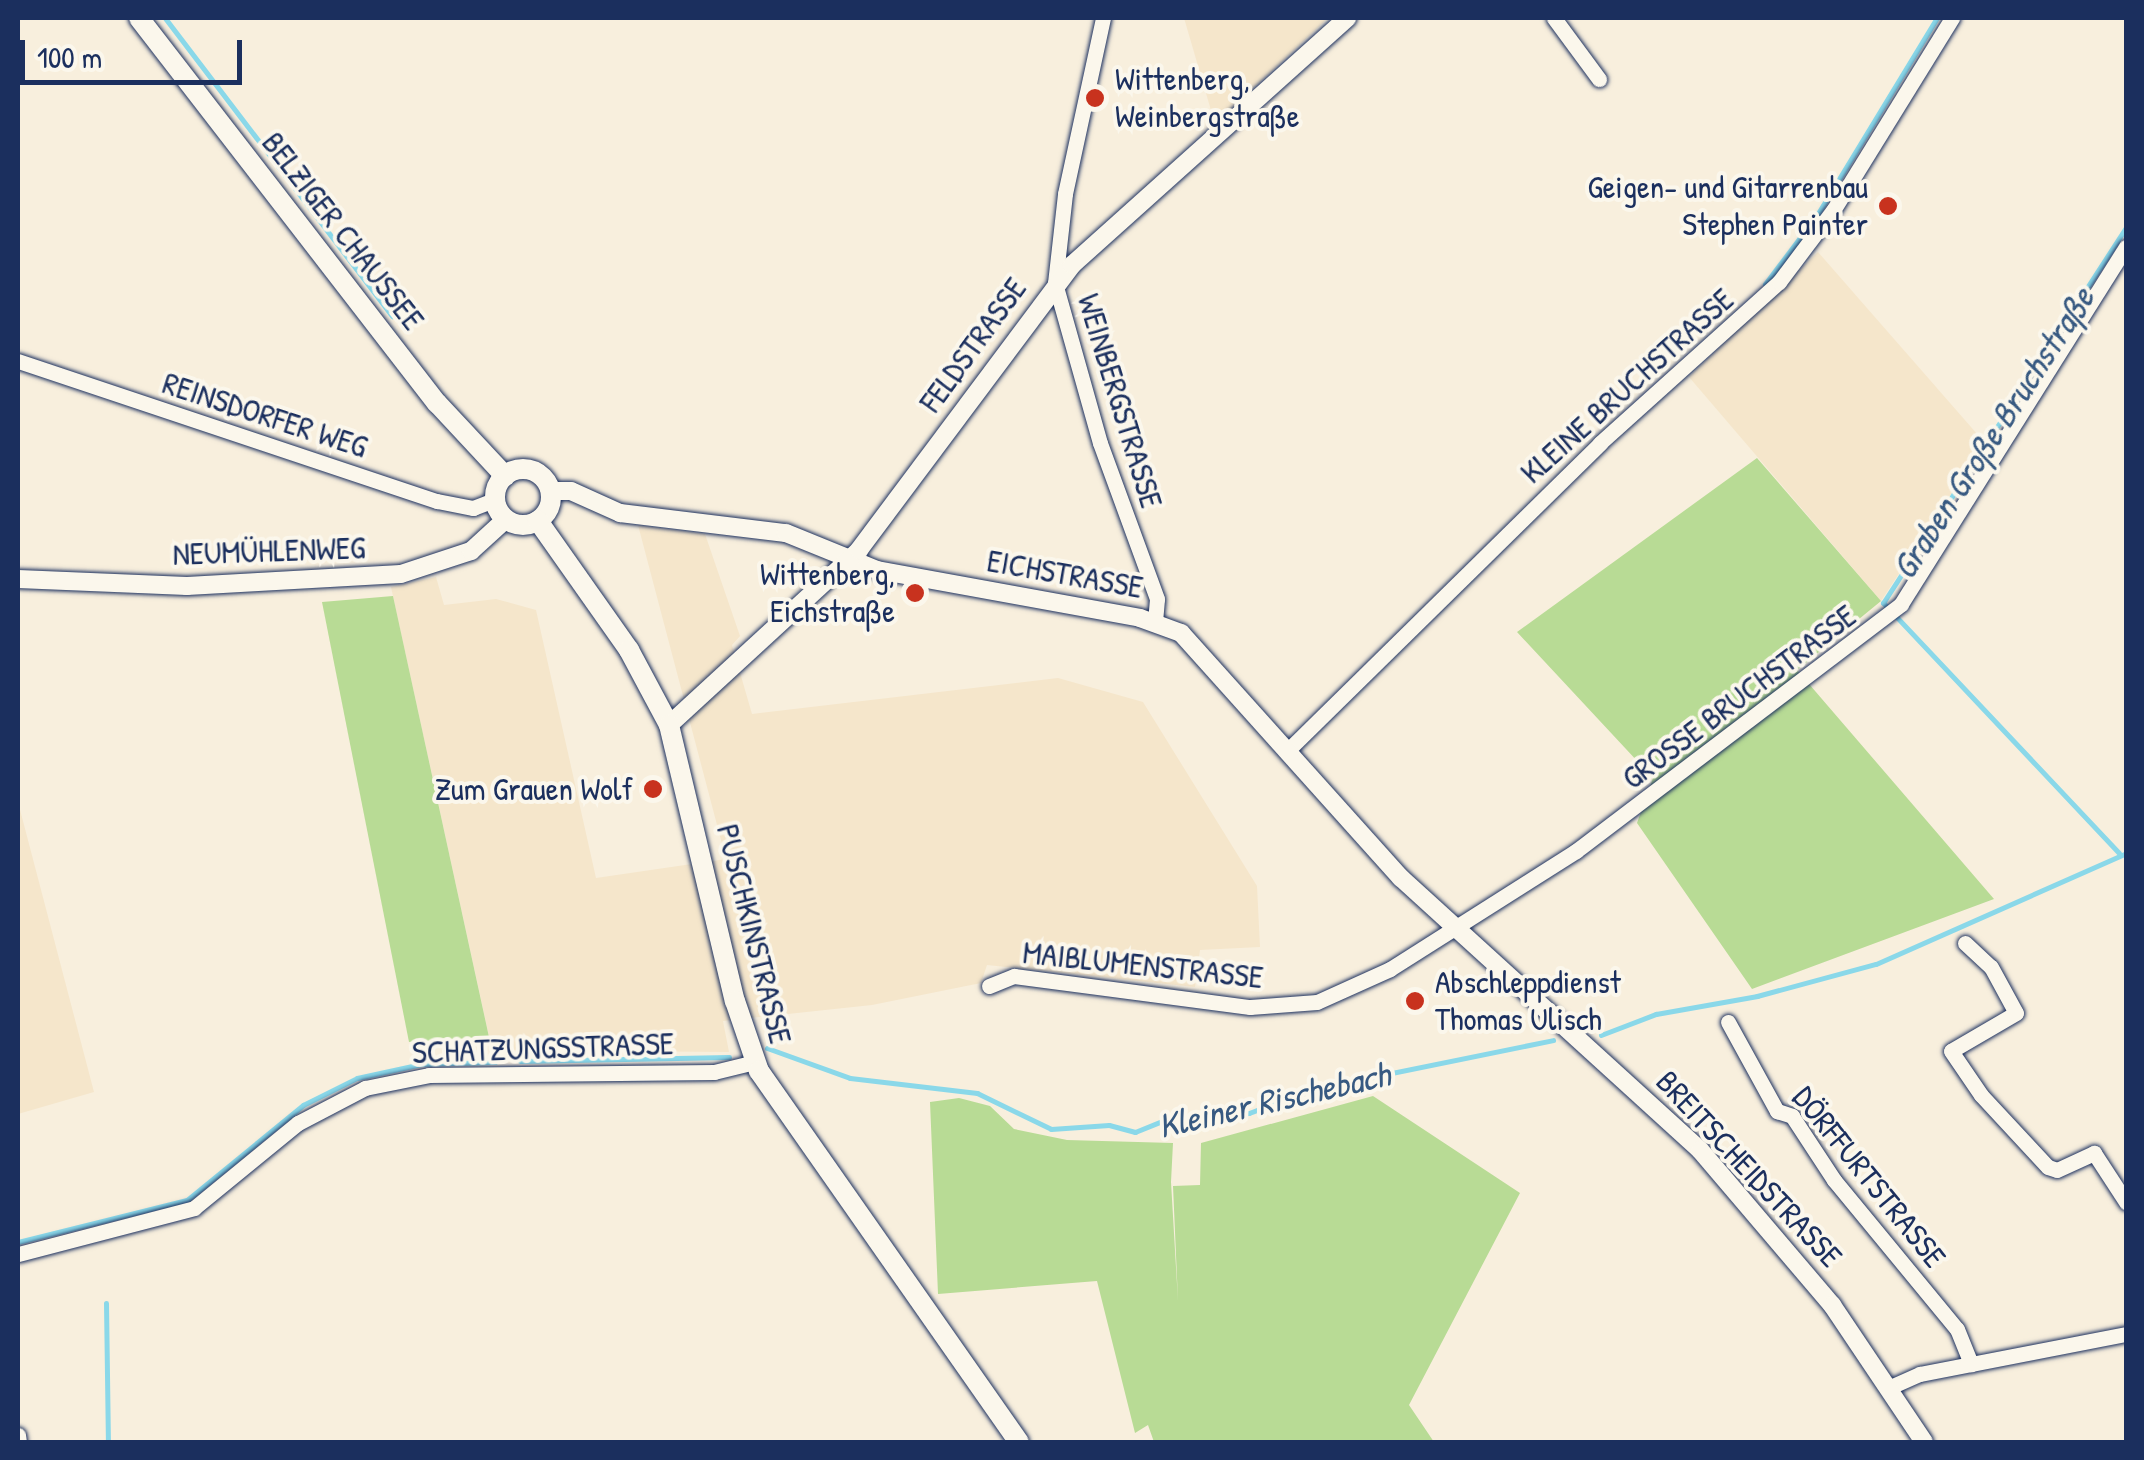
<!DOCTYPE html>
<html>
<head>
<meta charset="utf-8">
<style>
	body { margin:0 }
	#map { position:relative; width:2144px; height:1460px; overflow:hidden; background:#f8efdd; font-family:"Patrick Hand",sans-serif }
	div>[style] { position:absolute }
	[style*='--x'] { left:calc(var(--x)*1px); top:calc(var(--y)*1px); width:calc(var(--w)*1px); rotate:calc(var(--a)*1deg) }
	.built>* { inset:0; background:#f5e6cb }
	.green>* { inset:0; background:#b8db95 }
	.stream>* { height:5px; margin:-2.5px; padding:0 2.5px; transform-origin:2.5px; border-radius:2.5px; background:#8ad8e9 }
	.roads { filter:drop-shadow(0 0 2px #1b2f5e) drop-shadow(0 0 2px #1b2f5e) }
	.minor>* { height:15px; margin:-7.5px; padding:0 7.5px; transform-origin:7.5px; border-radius:7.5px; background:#fbf7ec }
	.tertiary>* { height:18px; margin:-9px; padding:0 9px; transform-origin:9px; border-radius:9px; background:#fbf7ec }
	.secondary>* { height:20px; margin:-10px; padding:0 10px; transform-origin:10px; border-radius:10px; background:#fbf7ec }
	.secondary>.ring { margin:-10px; padding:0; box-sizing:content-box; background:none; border:20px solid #fbf7ec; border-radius:50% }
	.dots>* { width:28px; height:28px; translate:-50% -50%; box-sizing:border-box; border:5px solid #fbf7ec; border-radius:50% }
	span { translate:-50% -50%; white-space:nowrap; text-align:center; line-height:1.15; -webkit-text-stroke:8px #fbf7ec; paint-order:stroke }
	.poi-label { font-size:32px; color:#1b2f5e }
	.left { translate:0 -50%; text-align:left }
	.right { translate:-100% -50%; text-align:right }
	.street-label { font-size:32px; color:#1b2f5e }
	.water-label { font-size:35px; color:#375981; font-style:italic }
	.frame { position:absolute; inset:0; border:20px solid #1b2f5e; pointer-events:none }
	.scale { position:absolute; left:20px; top:40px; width:222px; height:45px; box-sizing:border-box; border:5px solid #1b2f5e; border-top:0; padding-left:12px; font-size:30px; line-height:35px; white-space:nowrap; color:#1b2f5e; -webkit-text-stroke:8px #fbf7ec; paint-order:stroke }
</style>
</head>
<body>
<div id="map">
	<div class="built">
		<i style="clip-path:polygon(1184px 18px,1328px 18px,1215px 124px)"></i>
		<i style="clip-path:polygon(1818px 252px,1985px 443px,1881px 601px,1689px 377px)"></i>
		<i style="clip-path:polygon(638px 525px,705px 534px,740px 636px,732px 645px,752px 714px,1058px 678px,1143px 702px,1257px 886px,1260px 947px,1200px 950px,1195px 987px,987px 965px,981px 983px,872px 1005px,723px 1021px,729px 1052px,492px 1050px,391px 587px,436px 577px,444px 605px,496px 599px,536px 610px,596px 878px,726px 859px)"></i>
		<i style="clip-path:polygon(18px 802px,94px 1092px,18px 1114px)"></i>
	</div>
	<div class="green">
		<i style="clip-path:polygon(1757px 458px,1881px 601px,1797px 670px,1994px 899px,1752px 989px,1637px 823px,1653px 778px,1517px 632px)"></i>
		<i style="clip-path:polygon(393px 596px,489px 1037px,409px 1042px,322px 602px)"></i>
		<i style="clip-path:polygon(1373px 1096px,1520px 1193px,1409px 1405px,1434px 1442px,1154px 1442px,1148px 1425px,1135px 1433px,1097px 1281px,938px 1294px,930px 1102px,959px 1098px,990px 1106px,1014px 1129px,1067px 1140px,1173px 1143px,1171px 1182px,1178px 1301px,1173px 1186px,1200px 1185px,1201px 1143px)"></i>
	</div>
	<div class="stream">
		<i style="--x:165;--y:18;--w:375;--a:52.7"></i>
		<i style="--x:1765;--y:284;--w:86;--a:-53"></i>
		<i style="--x:1817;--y:215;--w:231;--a:-58.7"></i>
		<i style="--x:2119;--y:853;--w:344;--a:-133.3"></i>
		<i style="--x:1883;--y:603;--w:448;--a:-57.1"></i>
		<i style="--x:1601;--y:1035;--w:59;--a:-20.9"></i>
		<i style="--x:1656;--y:1014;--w:103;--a:-10.1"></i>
		<i style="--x:1757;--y:996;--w:123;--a:-15.1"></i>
		<i style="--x:1876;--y:964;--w:274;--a:-23.9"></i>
		<i style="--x:767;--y:1048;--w:88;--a:19.9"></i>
		<i style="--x:850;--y:1078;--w:128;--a:6.7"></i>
		<i style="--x:977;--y:1093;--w:82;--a:25.9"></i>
		<i style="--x:1051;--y:1129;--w:58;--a:-3.9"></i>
		<i style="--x:1109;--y:1125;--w:27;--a:15"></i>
		<i style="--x:1135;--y:1132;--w:35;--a:-22"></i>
		<i style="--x:1167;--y:1119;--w:82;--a:-4.2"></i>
		<i style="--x:1249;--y:1113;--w:68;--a:-20.6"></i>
		<i style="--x:1313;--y:1089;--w:245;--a:-11.5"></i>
		<i style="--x:520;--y:1061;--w:209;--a:-1.1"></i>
		<i style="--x:18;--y:1242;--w:174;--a:-14"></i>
		<i style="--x:187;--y:1200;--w:150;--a:-39.3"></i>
		<i style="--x:303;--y:1105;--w:60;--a:-26.6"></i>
		<i style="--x:357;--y:1078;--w:66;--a:-12.3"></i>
		<i style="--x:421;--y:1064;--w:74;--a:-1.5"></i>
		<i style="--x:106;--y:1303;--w:139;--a:89.2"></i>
	</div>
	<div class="roads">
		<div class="minor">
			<i style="--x:1103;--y:18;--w:180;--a:102.2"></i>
			<i style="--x:1065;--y:194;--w:90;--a:96.4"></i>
			<i style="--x:1055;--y:283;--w:166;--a:74.3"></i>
			<i style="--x:1100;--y:443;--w:166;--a:69.9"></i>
			<i style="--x:1157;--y:599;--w:22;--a:95"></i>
			<i style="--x:1554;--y:18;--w:76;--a:53.6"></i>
			<i style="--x:18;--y:361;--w:442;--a:18.5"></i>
			<i style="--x:437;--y:501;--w:37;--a:11"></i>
			<i style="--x:473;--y:508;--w:25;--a:-21"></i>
			<i style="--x:1287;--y:751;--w:439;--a:-44.5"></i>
			<i style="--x:1600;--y:443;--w:241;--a:-42"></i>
			<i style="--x:1779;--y:282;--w:91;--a:-53"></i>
			<i style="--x:1834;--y:209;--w:225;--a:-58.3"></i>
			<i style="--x:1965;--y:943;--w:35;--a:43"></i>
			<i style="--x:1991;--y:967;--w:52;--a:61.5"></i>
			<i style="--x:2016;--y:1013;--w:75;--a:149.7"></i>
			<i style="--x:1951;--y:1051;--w:53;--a:55.7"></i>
			<i style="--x:1981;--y:1095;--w:98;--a:47.1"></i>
			<i style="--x:2048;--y:1167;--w:9;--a:18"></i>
			<i style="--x:2057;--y:1170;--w:41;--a:-24.7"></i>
			<i style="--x:2094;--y:1153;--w:59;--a:56.9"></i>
			<i style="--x:989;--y:986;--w:27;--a:-22"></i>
			<i style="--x:1014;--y:976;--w:238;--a:7.5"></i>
			<i style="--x:1250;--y:1007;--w:67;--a:-4.3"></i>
			<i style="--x:1317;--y:1002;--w:80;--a:-24.3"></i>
			<i style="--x:1390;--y:969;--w:220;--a:-32.4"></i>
			<i style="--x:1576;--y:851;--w:408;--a:-37.2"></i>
			<i style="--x:1901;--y:604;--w:422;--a:-57.8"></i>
			<i style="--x:1728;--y:1022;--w:102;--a:61.2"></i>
			<i style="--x:1777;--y:1111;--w:16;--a:18"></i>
			<i style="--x:1792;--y:1116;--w:77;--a:56.7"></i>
			<i style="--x:1834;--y:1180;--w:193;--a:50.5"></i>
			<i style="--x:1957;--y:1329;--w:38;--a:68"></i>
			<i style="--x:18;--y:1254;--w:182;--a:-14.6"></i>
			<i style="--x:194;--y:1208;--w:134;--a:-39.3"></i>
			<i style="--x:298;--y:1123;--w:76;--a:-27.6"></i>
			<i style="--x:365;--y:1088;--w:65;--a:-11.5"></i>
			<i style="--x:429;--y:1075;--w:285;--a:-0.6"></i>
			<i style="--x:714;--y:1072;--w:42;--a:-13.7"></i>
			<i style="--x:1888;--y:1388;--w:35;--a:-24"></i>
			<i style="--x:1920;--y:1374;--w:210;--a:-11"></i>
			<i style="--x:18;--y:1435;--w:7;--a:82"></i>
		</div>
		<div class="tertiary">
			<i style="--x:551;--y:491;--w:20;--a:0"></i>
			<i style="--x:571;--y:491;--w:54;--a:24.2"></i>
			<i style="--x:620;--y:513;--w:167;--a:6.9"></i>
			<i style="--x:786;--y:533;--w:98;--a:22.1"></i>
			<i style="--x:877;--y:570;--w:267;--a:10.3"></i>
			<i style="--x:1140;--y:618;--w:44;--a:20.1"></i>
			<i style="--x:1181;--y:633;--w:329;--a:48.1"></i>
			<i style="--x:1401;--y:878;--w:404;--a:42.3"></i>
			<i style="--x:1700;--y:1150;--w:204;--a:49.6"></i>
			<i style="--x:1832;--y:1305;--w:165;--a:56.1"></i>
			<i style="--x:18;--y:579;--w:169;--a:2.4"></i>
			<i style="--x:187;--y:586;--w:214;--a:-3.2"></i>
			<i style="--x:401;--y:574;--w:74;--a:-18.2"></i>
			<i style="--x:471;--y:551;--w:47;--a:-42.4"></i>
			<i style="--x:669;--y:725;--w:258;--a:-42.6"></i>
			<i style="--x:859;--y:550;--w:356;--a:-53.2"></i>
			<i style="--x:1072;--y:265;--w:370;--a:-41.9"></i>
		</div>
		<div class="secondary">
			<i style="--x:139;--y:18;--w:487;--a:52.3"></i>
			<i style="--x:437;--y:403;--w:100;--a:47"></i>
			<i class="ring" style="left:495px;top:469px;width:36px;height:36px"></i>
			<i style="--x:538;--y:521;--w:158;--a:54.8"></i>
			<i style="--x:629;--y:650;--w:85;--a:61.9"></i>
			<i style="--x:669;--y:725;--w:284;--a:76.6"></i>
			<i style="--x:735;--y:1001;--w:74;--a:71.1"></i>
			<i style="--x:759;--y:1071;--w:453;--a:55"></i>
		</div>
	</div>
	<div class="dots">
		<i style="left:1095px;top:98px;background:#c8321e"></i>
		<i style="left:1888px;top:206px;background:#c8321e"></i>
		<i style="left:915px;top:593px;background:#c8321e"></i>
		<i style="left:653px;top:789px;background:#c8321e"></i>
		<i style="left:1415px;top:1001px;background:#c8321e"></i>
	</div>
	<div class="poi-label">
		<span class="left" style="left:1115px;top:98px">Wittenberg,<br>Weinbergstraße</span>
		<span class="right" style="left:1868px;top:206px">Geigen- und Gitarrenbau<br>Stephen Painter</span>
		<span class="right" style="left:895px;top:593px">Wittenberg,<br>Eichstraße</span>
		<span class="right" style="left:633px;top:789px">Zum Grauen Wolf</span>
		<span class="left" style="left:1435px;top:1001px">Abschleppdienst<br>Thomas Ulisch</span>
	</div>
	<div class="street-label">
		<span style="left:343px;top:231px;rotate:52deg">BELZIGER CHAUSSEE</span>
		<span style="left:973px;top:345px;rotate:-54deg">FELDSTRASSE</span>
		<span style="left:1627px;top:386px;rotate:-42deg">KLEINE BRUCHSTRASSE</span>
		<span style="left:1120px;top:401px;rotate:73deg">WEINBERGSTRASSE</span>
		<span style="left:265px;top:415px;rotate:18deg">REINSDORFER WEG</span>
		<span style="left:269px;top:551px;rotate:-2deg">NEUMÜHLENWEG</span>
		<span style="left:1065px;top:574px;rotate:10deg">EICHSTRASSE</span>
		<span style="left:1739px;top:697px;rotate:-37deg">GROSSE BRUCHSTRASSE</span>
		<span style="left:754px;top:934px;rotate:76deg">PUSCHKINSTRASSE</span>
		<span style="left:1143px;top:965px;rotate:6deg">MAIBLUMENSTRASSE</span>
		<span style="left:543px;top:1048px;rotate:-2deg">SCHATZUNGSSTRASSE</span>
		<span style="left:1749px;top:1169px;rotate:47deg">BREITSCHEIDSTRASSE</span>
		<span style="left:1869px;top:1177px;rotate:51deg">DÖRFFURTSTRASSE</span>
	</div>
	<div class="water-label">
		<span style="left:1993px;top:433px;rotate:-57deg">Graben Große Bruchstraße</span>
		<span style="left:1274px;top:1100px;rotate:-13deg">Kleiner Rischebach</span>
	</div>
	<div class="frame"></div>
	<div class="scale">100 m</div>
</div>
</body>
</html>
